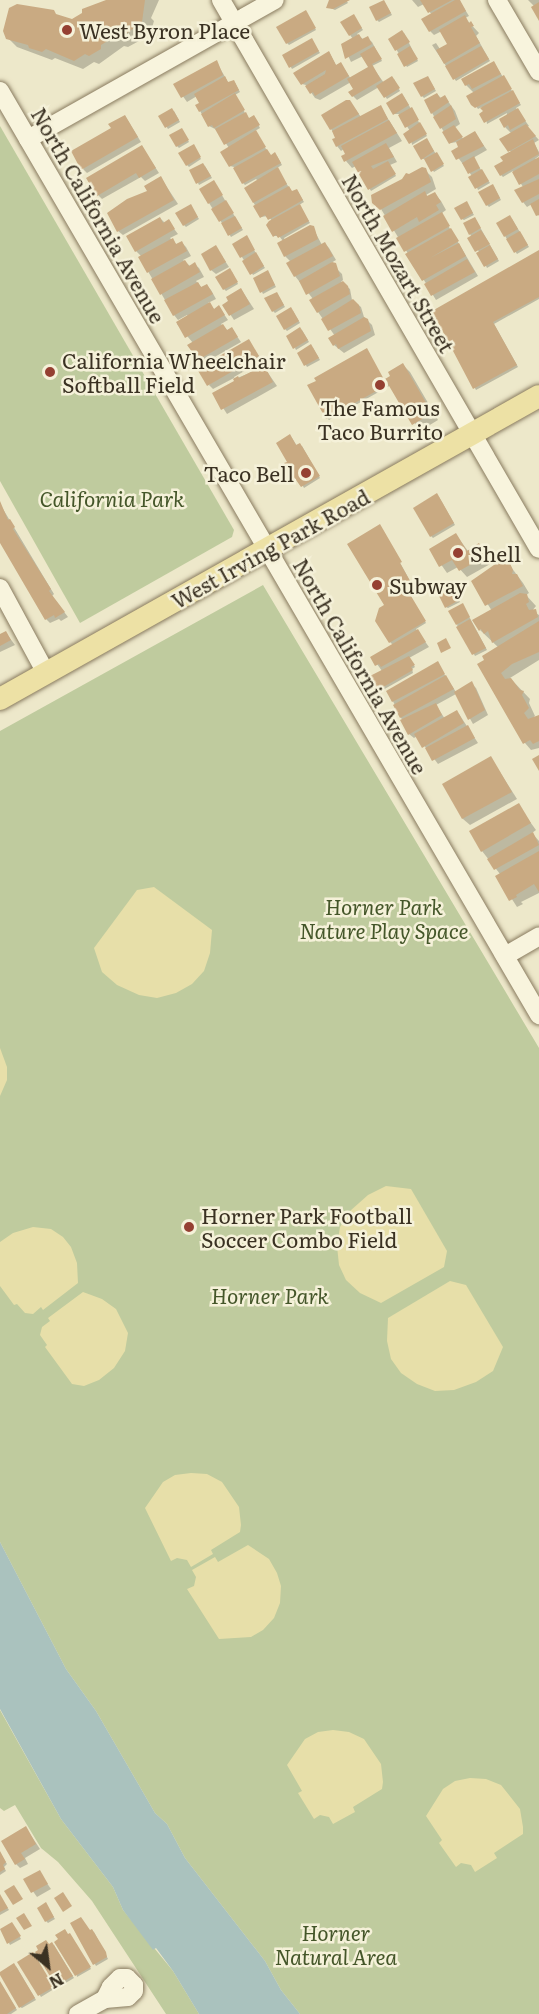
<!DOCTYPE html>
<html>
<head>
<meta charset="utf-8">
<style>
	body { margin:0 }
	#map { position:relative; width:539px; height:2014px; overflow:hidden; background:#ede8ca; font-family:Literata,serif }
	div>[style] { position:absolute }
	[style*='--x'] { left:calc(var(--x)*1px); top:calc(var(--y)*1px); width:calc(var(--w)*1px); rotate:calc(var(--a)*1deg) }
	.green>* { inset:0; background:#bfcb9e }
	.sand>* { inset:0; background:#e7dfa9 }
	.water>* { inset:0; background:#aac2be }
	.shadow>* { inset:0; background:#0003 }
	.building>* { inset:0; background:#c9aa82 }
	.roads { filter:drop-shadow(0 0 2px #897b5f) drop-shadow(0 0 2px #897b5f) }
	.minor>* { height:18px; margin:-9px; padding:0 9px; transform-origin:9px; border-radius:9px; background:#f8f4dd }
	.major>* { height:22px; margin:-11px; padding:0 11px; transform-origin:11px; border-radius:11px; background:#ede1a5 }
	.dots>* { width:16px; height:16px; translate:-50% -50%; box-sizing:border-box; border:3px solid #f5f1d9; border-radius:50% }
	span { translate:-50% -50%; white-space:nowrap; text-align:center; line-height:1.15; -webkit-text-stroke:5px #f5f1d9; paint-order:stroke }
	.poi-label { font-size:21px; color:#3a3122 }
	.left { translate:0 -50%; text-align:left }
	.right { translate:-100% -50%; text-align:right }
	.street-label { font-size:21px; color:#3a3122 }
	.park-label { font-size:21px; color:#445629; font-style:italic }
	.north { position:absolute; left:18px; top:1936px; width:60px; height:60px; -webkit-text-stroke:4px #f5f1d9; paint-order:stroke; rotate:151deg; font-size:16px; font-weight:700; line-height:24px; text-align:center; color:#3a3122 }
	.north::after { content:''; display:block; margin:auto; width:21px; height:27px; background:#3a3122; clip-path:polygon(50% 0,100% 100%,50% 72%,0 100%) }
</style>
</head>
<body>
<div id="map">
	<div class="green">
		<i style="clip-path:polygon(0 126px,234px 530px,232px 537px,80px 623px,0 481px)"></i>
		<i style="clip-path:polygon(263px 585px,539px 1048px,539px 2014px,300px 2014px,281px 1990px,265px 1961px,185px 1858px,167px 1824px,155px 1813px,96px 1711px,66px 1669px,0 1542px,0 731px)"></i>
		<i style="clip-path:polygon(0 1710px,61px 1819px,113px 1887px,123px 1910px,173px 1971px,199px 2014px,166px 2014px,92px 1901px,58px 1862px,41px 1848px,15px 1805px,4px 1811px,0 1808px)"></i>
	</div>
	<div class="sand">
		<i style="clip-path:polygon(154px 887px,212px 930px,210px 953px,204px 971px,192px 984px,176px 993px,157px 998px,139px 995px,117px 985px,102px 972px,94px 948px,137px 890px)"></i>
		<i style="clip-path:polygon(0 1048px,7px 1067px,7px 1080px,0 1096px)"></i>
		<i style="clip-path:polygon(386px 1186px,411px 1189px,447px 1251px,444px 1267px,381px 1303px,360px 1293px,346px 1280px,339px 1265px,337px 1246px,340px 1227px,350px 1211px,368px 1195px)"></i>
		<i style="clip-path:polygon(33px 1227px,51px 1229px,63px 1237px,71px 1247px,77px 1263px,78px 1283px,43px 1310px,41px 1307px,33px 1314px,25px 1313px,17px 1304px,14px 1305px,0 1286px,0 1242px,13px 1233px)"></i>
		<i style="clip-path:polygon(450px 1281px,466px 1285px,503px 1347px,493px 1371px,476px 1382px,454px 1390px,435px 1391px,417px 1384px,401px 1373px,391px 1359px,387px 1341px,388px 1318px)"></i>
		<i style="clip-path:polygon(83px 1292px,102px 1299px,116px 1309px,128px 1333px,125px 1351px,114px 1368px,99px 1380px,84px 1386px,72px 1384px,45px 1347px,47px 1345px,40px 1335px,42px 1327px,50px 1321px,48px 1318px)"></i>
		<i style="clip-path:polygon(191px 1473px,207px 1474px,222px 1482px,239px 1507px,241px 1525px,240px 1532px,211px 1550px,213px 1554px,191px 1567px,187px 1560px,177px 1558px,171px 1561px,145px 1508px,163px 1482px,175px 1475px)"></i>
		<i style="clip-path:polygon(248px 1545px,269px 1559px,277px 1573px,281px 1586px,280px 1603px,274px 1618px,263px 1630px,251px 1637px,219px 1639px,187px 1589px,194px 1586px,196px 1577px,192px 1570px,215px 1557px,218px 1562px)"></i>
		<i style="clip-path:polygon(333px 1730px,349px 1732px,364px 1739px,381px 1764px,383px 1782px,382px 1789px,353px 1807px,355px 1812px,333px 1824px,329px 1817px,320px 1815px,314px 1819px,298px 1793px,302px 1791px,287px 1765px,305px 1739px,318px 1732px)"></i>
		<i style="clip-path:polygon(470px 1778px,486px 1779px,501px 1785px,520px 1809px,523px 1827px,523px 1834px,494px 1853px,497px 1858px,475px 1872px,471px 1865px,461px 1863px,456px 1867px,439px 1843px,442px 1840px,426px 1816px,443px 1789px,455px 1781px)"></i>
	</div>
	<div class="water">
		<i style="clip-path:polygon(0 1542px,66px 1669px,96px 1711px,155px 1813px,167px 1824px,185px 1858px,265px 1961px,281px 1990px,300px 2014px,199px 2014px,173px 1971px,156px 1948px,153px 1950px,123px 1910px,113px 1887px,61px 1819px,0 1709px)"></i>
	</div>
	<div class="shadow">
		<i style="clip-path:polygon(108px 0,159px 0,151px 18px,154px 21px,151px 31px,140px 37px,139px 41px,128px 47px,124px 46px,99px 64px,94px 62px,83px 69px,55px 58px,52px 60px,17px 47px,8px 38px,73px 21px)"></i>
		<i style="clip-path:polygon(330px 0,346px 0,348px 3px,335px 10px,328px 7px,328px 3px,332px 2px)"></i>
		<i style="clip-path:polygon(412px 0,459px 0,469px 16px,465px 18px,479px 33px,476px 36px,490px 61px,456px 81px,432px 45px,436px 43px,440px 49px,450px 44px,442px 31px,434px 35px,430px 31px,432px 15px,424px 4px,418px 7px)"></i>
		<i style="clip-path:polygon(528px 0,539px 0,539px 18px,535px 7px)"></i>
		<i style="clip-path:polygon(385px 3px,392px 15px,379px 22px,377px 20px)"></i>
		<i style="clip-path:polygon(307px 14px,316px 30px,289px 45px,287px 43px)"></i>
		<i style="clip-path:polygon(355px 18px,363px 30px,357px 34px,364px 40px,367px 38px,372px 42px,382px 61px,372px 66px,384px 83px,394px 79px,400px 91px,387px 99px,379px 87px,357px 100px,353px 96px,355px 90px,351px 82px,320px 100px,315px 98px,306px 85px,302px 84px,329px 52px,337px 67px,341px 64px,351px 79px,370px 68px,363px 56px,351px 62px,343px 45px,353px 39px,350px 35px)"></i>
		<i style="clip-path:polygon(404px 33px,418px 61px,407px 67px,390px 39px)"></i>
		<i style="clip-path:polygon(313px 42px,320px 53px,292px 69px,284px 55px)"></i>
		<i style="clip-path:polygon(216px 61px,229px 84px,235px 83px,240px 92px,235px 95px,245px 113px,249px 119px,255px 119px,260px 128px,255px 131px,266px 149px,271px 156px,277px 156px,282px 165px,277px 168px,288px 186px,292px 193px,298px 192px,304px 202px,299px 205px,310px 223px,284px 238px,285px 240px,313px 228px,322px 245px,325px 244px,329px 248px,336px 260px,331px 263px,342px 274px,343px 280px,341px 282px,350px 289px,352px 300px,361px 307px,364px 317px,372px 325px,375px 335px,344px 353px,334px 345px,335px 336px,318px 312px,313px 299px,295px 276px,291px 262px,285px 256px,283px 241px,279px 236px,274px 236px,273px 222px,268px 216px,261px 217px,246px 188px,258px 181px,256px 179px,245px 185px,243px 183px,234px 167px,230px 166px,229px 148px,217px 130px,209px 126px,197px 106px,201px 103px,197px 96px,187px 102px,175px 85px)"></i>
		<i style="clip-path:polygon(494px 63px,521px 105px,516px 108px,529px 126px,527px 127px,539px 140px,534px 143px,539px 152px,539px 156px,535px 159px,539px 160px,539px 216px,532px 204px,527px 207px,523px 202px,523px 187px,513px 171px,503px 177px,501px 175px,505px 162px,512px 153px,501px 140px,512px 134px,505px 127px,507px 113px,487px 124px,485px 112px,482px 107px,478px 109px,469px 96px,474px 93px,466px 85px)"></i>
		<i style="clip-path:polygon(429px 79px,436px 91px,424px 98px,422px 96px)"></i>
		<i style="clip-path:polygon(437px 94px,442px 99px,445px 97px,455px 111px,460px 124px,454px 128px,464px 140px,475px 133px,487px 150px,473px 158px,490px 183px,478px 190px,472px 176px,453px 151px,460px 148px,457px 142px,451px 143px,432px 113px)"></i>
		<i style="clip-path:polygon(404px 97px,427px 136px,412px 145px,410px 131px,399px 114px,394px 114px)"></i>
		<i style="clip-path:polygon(350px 102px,361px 117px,380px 106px,402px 141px,389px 148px,397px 162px,390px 165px,396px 176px,371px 191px,356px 166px,352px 168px,346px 161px,348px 155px,344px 149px,341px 151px,337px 146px,337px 138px,331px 129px)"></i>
		<i style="clip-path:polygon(174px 111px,180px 122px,168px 129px,160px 116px)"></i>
		<i style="clip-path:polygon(125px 116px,141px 142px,87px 173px,83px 169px)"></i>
		<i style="clip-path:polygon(183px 131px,189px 142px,179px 148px,177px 146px)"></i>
		<i style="clip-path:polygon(428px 142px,444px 166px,434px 172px,425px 159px,422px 159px)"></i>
		<i style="clip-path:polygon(142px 147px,159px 173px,145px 181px,141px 177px,102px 199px,98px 195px)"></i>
		<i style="clip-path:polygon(195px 148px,201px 159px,189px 167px,187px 165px)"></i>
		<i style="clip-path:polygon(205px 166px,212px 178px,199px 185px,198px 183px)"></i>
		<i style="clip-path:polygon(425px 170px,432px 177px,436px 189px,426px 195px,429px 197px,435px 194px,441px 201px,446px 210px,442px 213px,443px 217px,478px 276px,436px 300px,381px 209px)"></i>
		<i style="clip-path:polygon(161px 178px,178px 204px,123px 235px,118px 231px)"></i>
		<i style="clip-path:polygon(214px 182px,243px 230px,231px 237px,209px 203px)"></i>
		<i style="clip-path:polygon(494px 187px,501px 200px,489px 207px,487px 205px)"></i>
		<i style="clip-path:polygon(468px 205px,474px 215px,464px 220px,462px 219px)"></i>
		<i style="clip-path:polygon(192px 208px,199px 219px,186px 227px,184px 225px)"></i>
		<i style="clip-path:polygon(160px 218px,165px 223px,168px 221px,178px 234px,170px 238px,177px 245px,182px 243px,186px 247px,191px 256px,183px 260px,190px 266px,194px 264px,199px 268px,204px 277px,196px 281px,202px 288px,207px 286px,211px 290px,216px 299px,208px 303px,215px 310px,219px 307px,228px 320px,221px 324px,228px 331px,232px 329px,241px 342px,204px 363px,193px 343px,177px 324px,189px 317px,187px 315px,178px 320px,174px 315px,140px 258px,142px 257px,136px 251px)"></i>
		<i style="clip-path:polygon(512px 219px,529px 247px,517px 254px,505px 236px)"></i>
		<i style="clip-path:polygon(476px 220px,499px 261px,487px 268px,470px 234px)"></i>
		<i style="clip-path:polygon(246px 237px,265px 268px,253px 275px,234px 244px)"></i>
		<i style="clip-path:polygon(216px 247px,229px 267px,216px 274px,211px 270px)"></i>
		<i style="clip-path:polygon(539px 252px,539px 299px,494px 324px,518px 367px,476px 390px,434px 311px)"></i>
		<i style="clip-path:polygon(232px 272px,238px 284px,226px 291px,224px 289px)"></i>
		<i style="clip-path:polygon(269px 274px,276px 287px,263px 294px,262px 292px)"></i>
		<i style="clip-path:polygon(241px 289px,254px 309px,234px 320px,224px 305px)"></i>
		<i style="clip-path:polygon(278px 295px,285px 307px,275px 313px,273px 311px)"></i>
		<i style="clip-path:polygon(293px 311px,300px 323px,287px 331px,285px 329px)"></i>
		<i style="clip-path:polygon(302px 330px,309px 342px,296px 350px,295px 348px)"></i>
		<i style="clip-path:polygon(249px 341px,262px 361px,234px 377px,235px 379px,264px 367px,277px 386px,227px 414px,214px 394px,236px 382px,234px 378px,213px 389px,209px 385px)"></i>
		<i style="clip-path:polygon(313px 348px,320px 360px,307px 367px,299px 353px)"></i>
		<i style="clip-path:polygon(403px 365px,410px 372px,438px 420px,420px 431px,391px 385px,329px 420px,327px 418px,393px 376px)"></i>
		<i style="clip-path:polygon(292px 438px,297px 446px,302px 446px,320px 478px,304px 488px,289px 462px)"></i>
		<i style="clip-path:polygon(439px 497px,455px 525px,433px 538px,431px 536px)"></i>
		<i style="clip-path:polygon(0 504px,54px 594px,52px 596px,68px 617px,61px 621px,59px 619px,50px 623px,46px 619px,0 540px)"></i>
		<i style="clip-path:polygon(381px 528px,415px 590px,408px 593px,426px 623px,416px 629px,429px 647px,409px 658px,415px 667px,412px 669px,413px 673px,381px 691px,372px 677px,382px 671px,372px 657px,393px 645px,390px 642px,386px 605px)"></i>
		<i style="clip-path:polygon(456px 535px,468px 551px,479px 545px,492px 563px,467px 577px,458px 567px,447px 573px,431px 550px)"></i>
		<i style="clip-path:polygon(511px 567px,523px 583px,529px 593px,526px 595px,536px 606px,532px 611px,539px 615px,539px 660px,510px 678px,530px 699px,529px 703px,535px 716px,530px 721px,539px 716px,539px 748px,531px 750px,525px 743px,479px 665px,499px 648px,480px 630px,492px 611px,473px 581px)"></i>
		<i style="clip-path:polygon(454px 592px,460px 602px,448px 608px,446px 607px)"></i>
		<i style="clip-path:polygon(464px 607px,487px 650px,475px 656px,457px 625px)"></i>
		<i style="clip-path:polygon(6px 633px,15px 645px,0 652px,0 635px)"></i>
		<i style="clip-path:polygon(437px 663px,456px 692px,471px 683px,476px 688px,488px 715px,473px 724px,456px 694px,436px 705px,445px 719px,459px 714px,478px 743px,438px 764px,417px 736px,414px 738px,409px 734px,388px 691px)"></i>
		<i style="clip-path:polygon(491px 758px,517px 799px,470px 825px,463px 819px,444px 784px)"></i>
		<i style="clip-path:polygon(518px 805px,536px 830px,532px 833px,539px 841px,539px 893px,521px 902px,523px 904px,517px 907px,497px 876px,500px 874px,482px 851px)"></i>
		<i style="clip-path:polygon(26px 1828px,40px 1849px,25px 1858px,28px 1864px,20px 1868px,16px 1864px)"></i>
		<i style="clip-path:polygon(0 1853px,7px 1864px,4px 1867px,6px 1871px,0 1875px)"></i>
		<i style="clip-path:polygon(39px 1872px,51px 1889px,37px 1897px,25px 1880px)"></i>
		<i style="clip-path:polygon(0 1896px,9px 1910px,0 1915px)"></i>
		<i style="clip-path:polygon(47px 1906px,55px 1919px,48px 1923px,46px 1921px)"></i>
		<i style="clip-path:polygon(72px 1924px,94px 1932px,108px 1959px,96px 1966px)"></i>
		<i style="clip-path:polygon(13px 1925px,21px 1939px,10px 1945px,9px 1943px)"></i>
		<i style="clip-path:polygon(68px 1935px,71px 1936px,91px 1969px,77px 1977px)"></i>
		<i style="clip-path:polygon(54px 1945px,74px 1978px,59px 1987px,37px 1952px)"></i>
		<i style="clip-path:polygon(34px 1956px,54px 1989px,41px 1997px,19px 1962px)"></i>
		<i style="clip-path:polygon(16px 1966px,36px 2000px,22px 2008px,20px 2007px)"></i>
		<i style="clip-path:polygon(0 1982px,17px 2010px,11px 2014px,0 2014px)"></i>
	</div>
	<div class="building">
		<i style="clip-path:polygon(106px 0,145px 0,142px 22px,119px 39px,114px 37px,101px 45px,101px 49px,89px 56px,85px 54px,74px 61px,46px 49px,42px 52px,29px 48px,28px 45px,6px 39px,3px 31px,9px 8px,17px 4px,54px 10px,56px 14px,72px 19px,82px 13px,82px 9px)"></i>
		<i style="clip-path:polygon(329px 0,350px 0,333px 9px,326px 8px)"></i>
		<i style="clip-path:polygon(384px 0,391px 13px,376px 21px,369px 7px)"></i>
		<i style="clip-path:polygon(420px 0,452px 0,428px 13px)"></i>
		<i style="clip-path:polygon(455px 0,460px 0,466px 11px,429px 32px,421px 19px)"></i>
		<i style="clip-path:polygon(539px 2px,539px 21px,531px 7px)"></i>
		<i style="clip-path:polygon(306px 10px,316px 28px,286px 44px,276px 27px)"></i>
		<i style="clip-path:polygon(354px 14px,362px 28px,349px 36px,340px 22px)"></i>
		<i style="clip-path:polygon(465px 15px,469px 23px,471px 21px,474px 26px,471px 27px,480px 43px,444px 64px,436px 50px,447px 44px,439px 30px)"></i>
		<i style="clip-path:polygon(402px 30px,410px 42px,395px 51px,388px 39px)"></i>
		<i style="clip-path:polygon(359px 34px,362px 39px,368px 36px,372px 44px,345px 59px,341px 44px)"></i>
		<i style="clip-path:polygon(312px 38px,319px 51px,289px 68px,282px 55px)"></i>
		<i style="clip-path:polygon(374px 46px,382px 59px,372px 64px,381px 80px,352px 97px,348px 92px,353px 89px,347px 79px,368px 67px,360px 54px)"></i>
		<i style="clip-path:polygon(410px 46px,418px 59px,404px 67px,397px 54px)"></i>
		<i style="clip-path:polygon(481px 46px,489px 59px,453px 80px,445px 66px)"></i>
		<i style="clip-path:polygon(329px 51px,336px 65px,341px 62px,349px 76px,315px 96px,313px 92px,310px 94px,305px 86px,325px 74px,326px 70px,301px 85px,293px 73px)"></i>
		<i style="clip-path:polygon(217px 60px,223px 75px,181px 98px,173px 84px)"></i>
		<i style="clip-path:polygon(494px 61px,501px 74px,472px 89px,469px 84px,465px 86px,461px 79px)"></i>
		<i style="clip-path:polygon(504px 75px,512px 89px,475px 108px,471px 105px,466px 96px)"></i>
		<i style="clip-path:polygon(225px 76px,228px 82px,234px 80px,239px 90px,199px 112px,195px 105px,199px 103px,194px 94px)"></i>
		<i style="clip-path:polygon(392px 76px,400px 88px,384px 98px,376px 86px)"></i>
		<i style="clip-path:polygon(428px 76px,435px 89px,421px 97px,413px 83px)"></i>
		<i style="clip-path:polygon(513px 90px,520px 103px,484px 123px,479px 114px,483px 111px,480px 108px)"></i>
		<i style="clip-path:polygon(235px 93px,245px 110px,214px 128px,212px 125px,208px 127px,201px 114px)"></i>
		<i style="clip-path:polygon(402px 93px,409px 105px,393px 115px,386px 103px)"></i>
		<i style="clip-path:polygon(437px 93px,440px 98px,445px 95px,449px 102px,431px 114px,424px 100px)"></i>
		<i style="clip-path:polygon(346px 100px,350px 100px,359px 114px,330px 130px,321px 115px)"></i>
		<i style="clip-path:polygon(381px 105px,388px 119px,336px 147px,332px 139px,335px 138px,332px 131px)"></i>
		<i style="clip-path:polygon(451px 105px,456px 119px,440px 129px,433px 117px)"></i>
		<i style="clip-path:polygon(412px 107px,419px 120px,405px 128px,398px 115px)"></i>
		<i style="clip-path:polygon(172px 108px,179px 120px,165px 128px,158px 116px)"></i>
		<i style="clip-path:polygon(518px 108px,526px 121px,510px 130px,508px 125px,504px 128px,499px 119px)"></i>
		<i style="clip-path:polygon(246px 112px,249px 118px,254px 115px,260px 125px,224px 145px,215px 129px)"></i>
		<i style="clip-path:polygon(125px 115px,138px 137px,81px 170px,71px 151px,111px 128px,108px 124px)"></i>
		<i style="clip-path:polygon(389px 120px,397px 133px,344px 162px,341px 156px,345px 154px,341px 146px)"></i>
		<i style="clip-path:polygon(420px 122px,427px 134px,409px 144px,403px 134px)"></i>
		<i style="clip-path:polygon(526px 124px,536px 136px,508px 152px,499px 139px)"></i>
		<i style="clip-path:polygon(454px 125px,463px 137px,449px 144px,442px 132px)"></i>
		<i style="clip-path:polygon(182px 128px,189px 140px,176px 147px,169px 135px)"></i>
		<i style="clip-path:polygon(256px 130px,266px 147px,229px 167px,220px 152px)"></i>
		<i style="clip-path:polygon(475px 131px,484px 146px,456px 160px,451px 151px,458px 147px,456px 142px)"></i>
		<i style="clip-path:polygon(427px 138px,434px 151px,421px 160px,413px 146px)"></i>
		<i style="clip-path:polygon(533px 139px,539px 154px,500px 176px,494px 166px,503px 161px,500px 157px)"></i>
		<i style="clip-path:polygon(386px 143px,394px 157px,371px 166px,373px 169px,388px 161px,396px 174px,368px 190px,352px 162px)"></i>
		<i style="clip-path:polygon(194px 144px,201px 157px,186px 166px,178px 153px)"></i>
		<i style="clip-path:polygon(142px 145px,156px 168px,139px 178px,136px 173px,97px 196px,86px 178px)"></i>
		<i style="clip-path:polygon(267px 149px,271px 155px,275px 152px,281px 163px,242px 184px,233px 168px)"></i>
		<i style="clip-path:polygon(437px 152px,444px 164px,431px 172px,424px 159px)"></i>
		<i style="clip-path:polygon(474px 156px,480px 168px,468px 174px,462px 163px)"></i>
		<i style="clip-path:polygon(539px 157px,539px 174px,519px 185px,512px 172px)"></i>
		<i style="clip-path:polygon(203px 163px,211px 176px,196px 184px,189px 170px)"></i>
		<i style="clip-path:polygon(278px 167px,287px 184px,253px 203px,244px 188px)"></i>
		<i style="clip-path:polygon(422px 167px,426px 168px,431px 182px,380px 210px,372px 203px,371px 195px,402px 179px,406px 173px,409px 174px)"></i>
		<i style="clip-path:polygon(482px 169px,489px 181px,475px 189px,468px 177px)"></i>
		<i style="clip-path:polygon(161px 176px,174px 200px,117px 232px,107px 213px,127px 199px,147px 191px,144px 186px)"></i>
		<i style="clip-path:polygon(539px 179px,539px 194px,522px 203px,514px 190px)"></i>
		<i style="clip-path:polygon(214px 180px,223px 195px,208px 204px,199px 189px)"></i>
		<i style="clip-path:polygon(493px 184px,500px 198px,486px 206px,478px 192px)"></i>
		<i style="clip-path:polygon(289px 186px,292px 191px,297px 189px,303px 200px,268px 220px,265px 215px,260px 218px,253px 206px)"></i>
		<i style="clip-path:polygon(425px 191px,427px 196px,435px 192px,441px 202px,436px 205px,439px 210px,419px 222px,417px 217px,392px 232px,383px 216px)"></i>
		<i style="clip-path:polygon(539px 199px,539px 215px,536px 216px,530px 204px)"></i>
		<i style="clip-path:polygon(226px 200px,234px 213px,219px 222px,211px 209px)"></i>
		<i style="clip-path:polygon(467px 201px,473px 213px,461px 220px,454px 208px)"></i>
		<i style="clip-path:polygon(191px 204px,198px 217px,183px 226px,175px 213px)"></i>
		<i style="clip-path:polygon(300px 204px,309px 221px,278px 238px,276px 235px,273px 237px,266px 225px,269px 221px)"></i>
		<i style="clip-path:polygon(442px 212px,450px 226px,404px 252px,396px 238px)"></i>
		<i style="clip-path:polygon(510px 215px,518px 229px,504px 237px,496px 223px)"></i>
		<i style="clip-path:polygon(235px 216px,242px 228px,228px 236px,221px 223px)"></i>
		<i style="clip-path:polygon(160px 217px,163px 223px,169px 219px,175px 229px,135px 252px,126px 236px)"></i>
		<i style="clip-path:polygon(475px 217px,481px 228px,469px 235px,463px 223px)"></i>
		<i style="clip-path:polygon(310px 225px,314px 226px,318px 239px,284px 257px,277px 243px)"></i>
		<i style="clip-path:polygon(451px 228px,459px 241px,430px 258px,459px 243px,466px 256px,422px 281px,405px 254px)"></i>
		<i style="clip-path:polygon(481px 230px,490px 244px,475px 252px,467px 238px)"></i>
		<i style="clip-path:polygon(520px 231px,528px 245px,514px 253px,506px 239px)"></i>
		<i style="clip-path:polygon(247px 235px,255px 250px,240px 258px,232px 244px)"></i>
		<i style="clip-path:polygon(173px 238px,176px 244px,182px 241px,187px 251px,147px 273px,138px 257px)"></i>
		<i style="clip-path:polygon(325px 242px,333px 256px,294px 277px,286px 263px)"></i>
		<i style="clip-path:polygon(216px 245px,226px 262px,210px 271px,201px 254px)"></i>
		<i style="clip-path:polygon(490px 245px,498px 259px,484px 267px,476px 253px)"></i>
		<i style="clip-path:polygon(539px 250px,539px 297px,493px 322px,517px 365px,473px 389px,432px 311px)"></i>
		<i style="clip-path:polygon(256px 252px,264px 266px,250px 275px,242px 261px)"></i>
		<i style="clip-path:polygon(467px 259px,475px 272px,431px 296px,424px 284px)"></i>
		<i style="clip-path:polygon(185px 260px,189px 266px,195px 262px,200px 272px,160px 295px,151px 279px)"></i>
		<i style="clip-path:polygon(332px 262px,336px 263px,340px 276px,306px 295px,299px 281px)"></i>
		<i style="clip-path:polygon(230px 268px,238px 282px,223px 290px,215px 277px)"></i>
		<i style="clip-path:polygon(268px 270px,275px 285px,260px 293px,253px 278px)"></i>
		<i style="clip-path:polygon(343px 281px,348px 286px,350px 294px,317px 313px,309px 300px)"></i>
		<i style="clip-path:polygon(198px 282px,201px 287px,207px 284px,213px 294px,173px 316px,164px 300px)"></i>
		<i style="clip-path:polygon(241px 288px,250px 304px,229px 316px,222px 305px,228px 301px,226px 297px)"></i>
		<i style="clip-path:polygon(277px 292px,284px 305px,272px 312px,264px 298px)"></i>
		<i style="clip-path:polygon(353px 299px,359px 305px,361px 313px,328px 331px,321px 319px)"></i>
		<i style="clip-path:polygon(210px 302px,214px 309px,219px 305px,225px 315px,185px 338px,176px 322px)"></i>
		<i style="clip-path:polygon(291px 307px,299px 321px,284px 330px,276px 316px)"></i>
		<i style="clip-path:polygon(364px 317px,368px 319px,371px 331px,338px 349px,336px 344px,333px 346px,328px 338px)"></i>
		<i style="clip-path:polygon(223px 324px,227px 330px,232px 327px,238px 337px,198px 360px,187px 345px)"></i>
		<i style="clip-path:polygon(300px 327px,308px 340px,293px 349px,286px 336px)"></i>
		<i style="clip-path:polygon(249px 339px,259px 356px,207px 386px,197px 369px)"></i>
		<i style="clip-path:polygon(311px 344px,319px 358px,304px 366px,297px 353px)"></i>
		<i style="clip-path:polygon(367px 348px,387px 385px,326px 419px,307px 385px,316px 381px,314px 378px)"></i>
		<i style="clip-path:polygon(403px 363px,432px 413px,412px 425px,385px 379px,390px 376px,388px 372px)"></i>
		<i style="clip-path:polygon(264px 365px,273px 382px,221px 410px,212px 393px,234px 381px,233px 379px,238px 376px,239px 378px)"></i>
		<i style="clip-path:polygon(290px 434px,296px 445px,300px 443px,320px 476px,301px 487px,284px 463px,287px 462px,276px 443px)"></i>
		<i style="clip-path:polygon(437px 493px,454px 523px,430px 537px,413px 508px)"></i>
		<i style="clip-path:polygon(0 501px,8px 520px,10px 519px,15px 527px,13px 529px,51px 589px,49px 591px,65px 612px,55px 618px,54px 615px,45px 620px,0 543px)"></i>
		<i style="clip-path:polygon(380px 524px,402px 562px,400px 563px,414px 588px,408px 591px,426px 621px,389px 643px,375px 621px,379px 608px,384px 605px,347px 544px)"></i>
		<i style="clip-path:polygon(456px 533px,467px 551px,479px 543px,486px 556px,459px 571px,452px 560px,439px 567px,429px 549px)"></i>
		<i style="clip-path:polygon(504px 558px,508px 559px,513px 570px,512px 574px,517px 574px,523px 586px,485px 606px,471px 581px)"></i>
		<i style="clip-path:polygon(452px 588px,459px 600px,445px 608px,439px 596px)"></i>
		<i style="clip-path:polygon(520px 593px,527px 594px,529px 602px,526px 604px,529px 610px,536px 609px,538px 617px,492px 643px,488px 631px,484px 634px,481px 629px,479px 631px,472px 620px)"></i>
		<i style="clip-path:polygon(463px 603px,470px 617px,456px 625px,448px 611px)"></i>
		<i style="clip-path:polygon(470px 619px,486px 648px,472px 655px,456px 627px)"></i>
		<i style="clip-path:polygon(539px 621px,539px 652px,512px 664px,501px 673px,505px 679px,511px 678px,520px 690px,524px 691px,522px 695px,529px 708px,524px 713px,528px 719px,539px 715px,539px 741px,533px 744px,530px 740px,523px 744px,477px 664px,484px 660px,482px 656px)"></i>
		<i style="clip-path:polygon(418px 629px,426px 642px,381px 667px,379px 664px,375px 666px,370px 657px)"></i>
		<i style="clip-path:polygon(6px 631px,11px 640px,0 646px,0 634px)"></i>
		<i style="clip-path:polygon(446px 638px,451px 648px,441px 653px,437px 643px)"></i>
		<i style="clip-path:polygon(409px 656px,415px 665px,411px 667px,413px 670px,378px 690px,370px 676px)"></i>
		<i style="clip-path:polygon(438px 661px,445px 674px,392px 702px,386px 691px)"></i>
		<i style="clip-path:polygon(446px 675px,454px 689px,400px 718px,393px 705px)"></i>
		<i style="clip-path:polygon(472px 681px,485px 710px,468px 720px,454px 692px)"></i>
		<i style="clip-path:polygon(436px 703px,442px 715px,408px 735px,400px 720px)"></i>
		<i style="clip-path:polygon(457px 710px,464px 723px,422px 748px,414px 734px)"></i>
		<i style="clip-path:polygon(468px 725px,475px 738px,432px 761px,425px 748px)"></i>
		<i style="clip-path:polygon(539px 755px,539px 771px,532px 759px)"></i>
		<i style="clip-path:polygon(491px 756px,512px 792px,462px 819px,442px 784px)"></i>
		<i style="clip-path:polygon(519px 803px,531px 823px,481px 852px,469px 831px)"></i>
		<i style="clip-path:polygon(533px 832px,539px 845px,494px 870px,487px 859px)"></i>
		<i style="clip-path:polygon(539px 851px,539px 892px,534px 884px,516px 895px,517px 897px,509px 901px,495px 876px)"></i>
		<i style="clip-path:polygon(26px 1826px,36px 1844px,21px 1853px,25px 1859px,15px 1865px,1px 1841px)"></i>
		<i style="clip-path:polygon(0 1851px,6px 1862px,3px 1865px,5px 1869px,0 1872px)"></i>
		<i style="clip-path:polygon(40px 1870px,48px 1884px,31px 1893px,23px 1879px)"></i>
		<i style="clip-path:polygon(14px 1885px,23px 1899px,13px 1905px,4px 1891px)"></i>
		<i style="clip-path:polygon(63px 1892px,72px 1906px,63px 1912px,54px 1898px)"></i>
		<i style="clip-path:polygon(0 1894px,8px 1908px,0 1912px)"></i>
		<i style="clip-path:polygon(46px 1902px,54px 1917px,45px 1922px,37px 1908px)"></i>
		<i style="clip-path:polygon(24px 1913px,32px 1926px,24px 1930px,16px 1918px)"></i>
		<i style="clip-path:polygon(81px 1917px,90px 1930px,92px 1929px,106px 1952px,107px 1957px,93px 1965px,70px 1923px)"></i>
		<i style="clip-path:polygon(12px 1922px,21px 1936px,7px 1944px,0 1929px)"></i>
		<i style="clip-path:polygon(65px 1929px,68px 1934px,70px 1933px,91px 1967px,75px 1976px,54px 1942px,58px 1939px,55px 1935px)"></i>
		<i style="clip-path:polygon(46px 1940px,49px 1944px,52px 1942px,73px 1976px,56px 1986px,35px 1952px,38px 1950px,36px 1946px)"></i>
		<i style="clip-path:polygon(33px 1952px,54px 1987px,38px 1996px,17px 1962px)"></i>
		<i style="clip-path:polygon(14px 1963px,35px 1998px,19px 2008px,0 1975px,0 1972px)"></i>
		<i style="clip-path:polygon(0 1981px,16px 2008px,7px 2014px,0 2014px)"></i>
	</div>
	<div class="roads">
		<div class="minor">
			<i style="--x:221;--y:0;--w:634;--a:59.92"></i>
			<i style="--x:497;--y:0;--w:83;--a:59.7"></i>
			<i style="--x:0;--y:91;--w:1070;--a:59.74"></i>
			<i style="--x:28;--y:139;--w:283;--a:-29.4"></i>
			<i style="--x:0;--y:588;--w:97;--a:61.6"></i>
			<i style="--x:505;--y:956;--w:39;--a:-30"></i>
			<i style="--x:78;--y:2014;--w:31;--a:-29"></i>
			<i style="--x:105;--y:1999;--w:23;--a:-5"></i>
			<i style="--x:128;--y:1997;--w:8;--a:-45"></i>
			<i style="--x:134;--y:1991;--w:6;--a:-90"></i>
			<i style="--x:134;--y:1985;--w:10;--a:-135"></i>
			<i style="--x:127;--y:1978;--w:7;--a:180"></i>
			<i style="--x:120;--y:1978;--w:13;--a:135"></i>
			<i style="--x:111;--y:1987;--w:13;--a:117"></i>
		</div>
		<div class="major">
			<i style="--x:0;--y:699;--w:618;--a:-29.34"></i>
		</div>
	</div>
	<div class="dots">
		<i style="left:67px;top:30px;background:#954032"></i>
		<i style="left:50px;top:372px;background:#954032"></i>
		<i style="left:380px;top:385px;background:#954032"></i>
		<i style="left:306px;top:473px;background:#954032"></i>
		<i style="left:458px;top:553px;background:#954032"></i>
		<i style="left:377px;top:585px;background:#954032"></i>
		<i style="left:189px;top:1227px;background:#954032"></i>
	</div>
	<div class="poi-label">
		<span class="left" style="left:79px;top:30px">West Byron Place</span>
		<span class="left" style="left:62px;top:372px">California Wheelchair<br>Softball Field</span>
		<span style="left:380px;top:419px">The Famous<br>Taco Burrito</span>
		<span class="right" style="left:294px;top:473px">Taco Bell</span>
		<span class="left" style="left:470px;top:553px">Shell</span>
		<span class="left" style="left:389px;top:585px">Subway</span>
		<span class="left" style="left:201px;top:1227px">Horner Park Football<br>Soccer Combo Field</span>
	</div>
	<div class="street-label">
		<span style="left:99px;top:215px;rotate:60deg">North California Avenue</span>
		<span style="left:399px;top:263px;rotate:60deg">North Mozart Street</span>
		<span style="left:270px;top:548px;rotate:-29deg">West Irving Park Road</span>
		<span style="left:361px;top:666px;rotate:60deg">North California Avenue</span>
	</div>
	<div class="park-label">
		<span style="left:112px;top:498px">California Park</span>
		<span style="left:384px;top:918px">Horner Park<br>Nature Play Space</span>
		<span style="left:270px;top:1295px">Horner Park</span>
		<span style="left:336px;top:1944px">Horner<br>Natural Area</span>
	</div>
	<div class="north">N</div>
</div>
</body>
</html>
